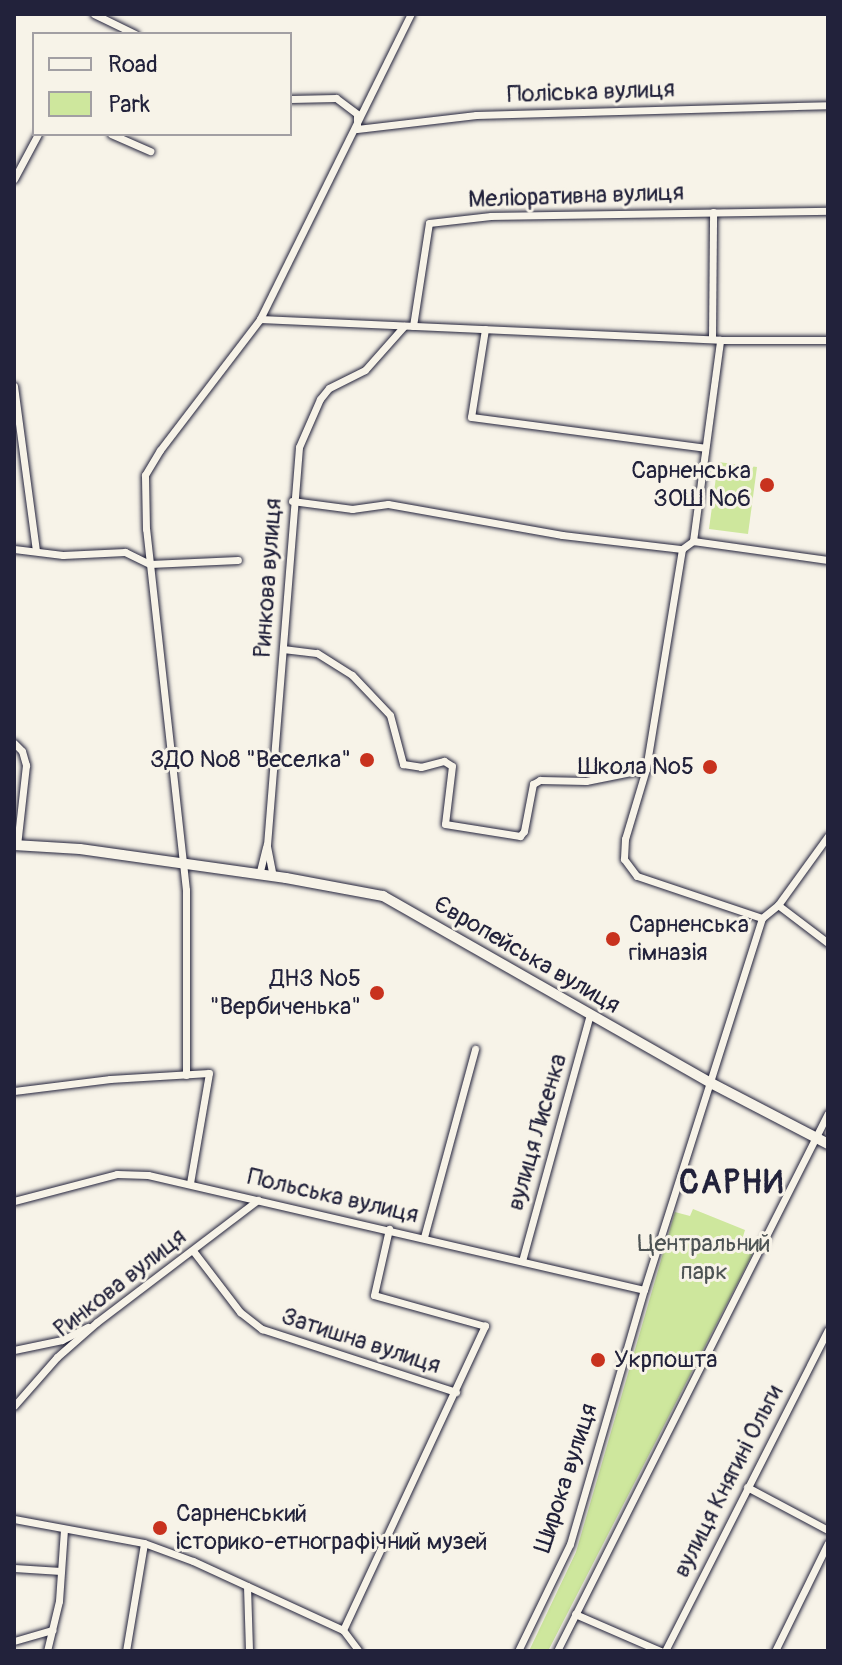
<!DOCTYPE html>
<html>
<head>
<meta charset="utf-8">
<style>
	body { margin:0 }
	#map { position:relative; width:842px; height:1665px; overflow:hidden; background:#f7f3e8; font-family:Pangolin,sans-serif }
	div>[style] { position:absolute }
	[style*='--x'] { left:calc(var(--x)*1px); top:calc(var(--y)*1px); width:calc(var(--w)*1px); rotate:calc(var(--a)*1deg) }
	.green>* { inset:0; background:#cee79d }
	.roads { filter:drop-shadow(0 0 2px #22223b) drop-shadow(0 0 2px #22223b) }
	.minor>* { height:7px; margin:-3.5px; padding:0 3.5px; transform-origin:3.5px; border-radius:3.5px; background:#f7f3e8 }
	.secondary>* { height:10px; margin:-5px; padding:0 5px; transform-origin:5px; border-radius:5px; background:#f7f3e8 }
	.dots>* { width:22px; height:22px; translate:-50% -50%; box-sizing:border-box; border:4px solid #f7f3e8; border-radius:50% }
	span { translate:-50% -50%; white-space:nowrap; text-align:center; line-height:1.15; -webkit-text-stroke:6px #f7f3e8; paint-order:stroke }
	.street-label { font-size:24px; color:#22223b }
	.poi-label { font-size:24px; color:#22223b }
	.right { translate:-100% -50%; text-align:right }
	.left { translate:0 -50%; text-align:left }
	.park-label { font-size:24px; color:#4d5354 }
	.district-label { font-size:32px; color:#22223b; font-weight:700; letter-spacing:2px }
	.frame { position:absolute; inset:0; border:16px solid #22223b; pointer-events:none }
	.legend { position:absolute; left:32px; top:32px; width:260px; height:104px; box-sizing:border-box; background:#f7f3e8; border:2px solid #a29fa3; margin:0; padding:10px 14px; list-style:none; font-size:24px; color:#22223b }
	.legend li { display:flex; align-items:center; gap:16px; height:40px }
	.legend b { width:40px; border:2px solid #a29fa3 }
</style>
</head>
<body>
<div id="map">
	<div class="green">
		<i style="clip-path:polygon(718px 462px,757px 467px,748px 534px,709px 529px)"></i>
		<i style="clip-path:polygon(693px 1209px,745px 1230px,742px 1240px,757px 1245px,548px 1651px,529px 1651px,576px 1552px,675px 1212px,690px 1216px)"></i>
	</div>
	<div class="roads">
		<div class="minor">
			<i style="--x:94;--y:14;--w:46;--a:26"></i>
			<i style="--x:290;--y:99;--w:46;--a:-1.2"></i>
			<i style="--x:336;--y:98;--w:26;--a:37"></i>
			<i style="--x:357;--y:114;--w:12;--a:90"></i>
			<i style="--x:357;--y:129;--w:120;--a:-6.7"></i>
			<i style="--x:476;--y:115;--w:352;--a:-1.6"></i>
			<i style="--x:111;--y:134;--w:43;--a:23.6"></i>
			<i style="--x:14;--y:179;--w:51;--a:-61.9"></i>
			<i style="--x:260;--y:319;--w:460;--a:2.6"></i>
			<i style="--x:720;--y:340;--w:108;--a:0"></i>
			<i style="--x:413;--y:326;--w:104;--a:-81.2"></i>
			<i style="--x:429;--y:223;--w:62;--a:-6.4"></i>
			<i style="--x:491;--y:216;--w:337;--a:-0.9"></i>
			<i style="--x:485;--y:329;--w:89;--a:99"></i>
			<i style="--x:471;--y:417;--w:236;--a:7.5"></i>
			<i style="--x:712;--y:338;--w:126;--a:-89.5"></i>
			<i style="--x:14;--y:386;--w:166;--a:82.4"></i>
			<i style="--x:292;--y:501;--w:61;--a:7.6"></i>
			<i style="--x:352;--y:509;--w:36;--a:-8"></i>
			<i style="--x:388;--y:504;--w:177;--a:10.1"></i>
			<i style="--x:562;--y:535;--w:121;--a:6.7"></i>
			<i style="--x:682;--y:549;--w:14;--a:-36"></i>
			<i style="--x:693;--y:541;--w:136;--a:8"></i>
			<i style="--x:693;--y:541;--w:203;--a:-82.3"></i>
			<i style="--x:14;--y:549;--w:49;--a:7"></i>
			<i style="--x:63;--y:555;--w:62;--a:-2.8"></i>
			<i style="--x:125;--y:552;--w:28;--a:26"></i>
			<i style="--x:150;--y:564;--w:88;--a:-2.6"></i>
			<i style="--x:682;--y:549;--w:223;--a:99.3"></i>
			<i style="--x:646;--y:769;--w:73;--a:106.7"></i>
			<i style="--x:625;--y:839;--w:20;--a:93"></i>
			<i style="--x:624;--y:859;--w:21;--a:53"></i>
			<i style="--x:637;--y:876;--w:132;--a:18.6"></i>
			<i style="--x:283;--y:649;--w:34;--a:7"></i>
			<i style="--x:317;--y:653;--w:41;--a:32.2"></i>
			<i style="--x:352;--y:675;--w:55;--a:46.5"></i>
			<i style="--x:390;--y:715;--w:51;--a:75.1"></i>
			<i style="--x:403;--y:764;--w:18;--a:9"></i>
			<i style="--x:421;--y:767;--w:24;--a:-15"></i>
			<i style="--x:444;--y:761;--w:9;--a:32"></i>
			<i style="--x:452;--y:766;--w:58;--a:96.9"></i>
			<i style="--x:445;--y:824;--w:76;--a:9.1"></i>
			<i style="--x:520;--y:836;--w:6;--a:-51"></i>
			<i style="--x:524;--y:831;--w:48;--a:-79.2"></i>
			<i style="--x:533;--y:784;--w:8;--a:-30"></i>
			<i style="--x:540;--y:780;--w:46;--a:1.2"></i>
			<i style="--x:586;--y:781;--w:61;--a:-11.3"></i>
			<i style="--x:14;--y:743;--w:11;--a:45"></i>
			<i style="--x:22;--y:751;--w:15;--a:74"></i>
			<i style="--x:26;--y:765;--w:81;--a:96.4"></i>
			<i style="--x:259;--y:875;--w:29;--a:-76"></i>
			<i style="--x:273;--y:877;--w:33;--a:-101"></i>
			<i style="--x:267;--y:845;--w:399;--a:-85.4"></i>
			<i style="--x:299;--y:447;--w:52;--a:-66.4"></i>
			<i style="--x:320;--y:399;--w:14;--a:-51"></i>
			<i style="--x:329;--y:388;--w:40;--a:-26.6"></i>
			<i style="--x:365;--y:370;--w:59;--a:-48.4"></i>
			<i style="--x:778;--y:905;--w:63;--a:37.2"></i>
			<i style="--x:186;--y:1075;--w:185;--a:-90"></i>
			<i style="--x:186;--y:890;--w:363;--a:-96.3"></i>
			<i style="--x:146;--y:529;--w:54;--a:-91.1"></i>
			<i style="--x:145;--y:475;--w:29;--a:-59"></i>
			<i style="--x:160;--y:450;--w:165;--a:-52.6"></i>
			<i style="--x:260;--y:319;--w:340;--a:-63.7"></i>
			<i style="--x:14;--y:1091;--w:97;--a:-7.1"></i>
			<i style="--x:110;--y:1079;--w:99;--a:-3.5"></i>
			<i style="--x:209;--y:1073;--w:112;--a:99.8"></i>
			<i style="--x:14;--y:1201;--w:106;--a:-14.7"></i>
			<i style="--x:117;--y:1174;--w:31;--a:2"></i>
			<i style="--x:148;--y:1175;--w:509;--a:13.05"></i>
			<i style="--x:424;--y:1237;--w:195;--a:-74.8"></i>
			<i style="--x:194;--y:1252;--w:76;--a:52.5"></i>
			<i style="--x:240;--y:1312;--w:28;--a:38"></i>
			<i style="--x:262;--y:1329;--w:204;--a:18"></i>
			<i style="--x:522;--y:1261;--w:256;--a:-74.6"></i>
			<i style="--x:14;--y:1350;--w:49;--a:-11.8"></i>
			<i style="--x:62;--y:1340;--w:29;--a:-27"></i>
			<i style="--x:14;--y:1406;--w:65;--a:-48.7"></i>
			<i style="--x:57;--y:1357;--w:53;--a:-41.2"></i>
			<i style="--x:97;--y:1322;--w:202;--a:-37.2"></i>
			<i style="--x:747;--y:1487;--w:92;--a:28"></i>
			<i style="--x:14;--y:1519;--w:132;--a:10.5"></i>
			<i style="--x:144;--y:1543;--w:52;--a:20.2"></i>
			<i style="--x:193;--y:1561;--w:165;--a:24.7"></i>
			<i style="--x:343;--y:1630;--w:26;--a:53"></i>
			<i style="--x:14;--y:1568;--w:47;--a:3.7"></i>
			<i style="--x:247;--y:1586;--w:65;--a:88.2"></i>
			<i style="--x:575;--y:1614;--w:93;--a:23.5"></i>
			<i style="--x:343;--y:1630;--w:336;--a:-65"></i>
			<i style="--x:485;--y:1326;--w:115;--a:-164.4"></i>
			<i style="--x:374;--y:1295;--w:68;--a:-77.2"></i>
			<i style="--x:14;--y:1641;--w:40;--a:-16"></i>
			<i style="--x:47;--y:1651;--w:51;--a:-76.5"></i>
			<i style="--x:59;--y:1601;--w:72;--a:-86"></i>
			<i style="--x:126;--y:1651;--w:109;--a:-80.5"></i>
			<i style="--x:518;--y:1651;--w:119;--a:-64.1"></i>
			<i style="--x:570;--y:1544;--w:265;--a:-73.8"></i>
			<i style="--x:644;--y:1290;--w:390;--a:-72.4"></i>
			<i style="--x:762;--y:918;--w:21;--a:-39"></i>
			<i style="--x:778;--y:905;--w:85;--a:-54.1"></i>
			<i style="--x:557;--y:1651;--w:602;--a:-63.26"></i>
			<i style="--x:665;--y:1651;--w:360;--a:-63.1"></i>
			<i style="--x:775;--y:1651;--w:120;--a:-63.9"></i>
		</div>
		<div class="secondary">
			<i style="--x:14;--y:845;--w:66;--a:3.5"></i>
			<i style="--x:80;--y:849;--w:208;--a:8"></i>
			<i style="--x:286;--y:878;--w:99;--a:10.5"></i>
			<i style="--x:383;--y:896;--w:378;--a:29.7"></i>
			<i style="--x:711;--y:1083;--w:132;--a:27.5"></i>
		</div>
	</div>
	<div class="dots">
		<i style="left:767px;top:485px;background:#c8321e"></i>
		<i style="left:367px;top:760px;background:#c8321e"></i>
		<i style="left:710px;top:767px;background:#c8321e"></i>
		<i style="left:613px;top:939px;background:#c8321e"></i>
		<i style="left:377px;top:993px;background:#c8321e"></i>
		<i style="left:598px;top:1360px;background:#c8321e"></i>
		<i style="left:160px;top:1528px;background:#c8321e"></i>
	</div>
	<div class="street-label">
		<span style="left:591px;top:92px;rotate:-2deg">Поліська вулиця</span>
		<span style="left:576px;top:196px;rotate:-2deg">Меліоративна вулиця</span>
		<span style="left:268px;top:578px;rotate:-86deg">Ринкова вулиця</span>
		<span style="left:527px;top:955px;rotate:30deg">Європейська вулиця</span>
		<span style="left:537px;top:1132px;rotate:-74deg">вулиця Лисенка</span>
		<span style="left:333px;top:1196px;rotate:13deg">Польська вулиця</span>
		<span style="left:120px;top:1283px;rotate:-38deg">Ринкова вулиця</span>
		<span style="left:361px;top:1341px;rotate:18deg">Затишна вулиця</span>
		<span style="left:566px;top:1478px;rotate:-72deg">Широка вулиця</span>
		<span style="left:728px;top:1481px;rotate:-63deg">вулиця Княгині Ольги</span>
	</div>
	<div class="poi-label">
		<span class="right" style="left:751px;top:485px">Сарненська<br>ЗОШ №6</span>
		<span class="right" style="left:351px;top:760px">ЗДО №8 "Веселка"</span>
		<span class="right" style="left:694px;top:767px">Школа №5</span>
		<span class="left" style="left:629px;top:939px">Сарненська<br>гімназія</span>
		<span class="right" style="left:361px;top:993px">ДНЗ №5<br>"Вербиченька"</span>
		<span class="left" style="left:614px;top:1360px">Укрпошта</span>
		<span class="left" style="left:176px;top:1528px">Сарненський<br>історико-етнографічний музей</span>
	</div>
	<div class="park-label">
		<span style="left:704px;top:1258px">Центральний<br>парк</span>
	</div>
	<div class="district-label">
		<span style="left:732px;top:1183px">САРНИ</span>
	</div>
	<div class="frame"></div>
	<ul class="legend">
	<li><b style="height:10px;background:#f7f3e8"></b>Road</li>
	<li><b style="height:22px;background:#cee79d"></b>Park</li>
	</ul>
</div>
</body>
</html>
